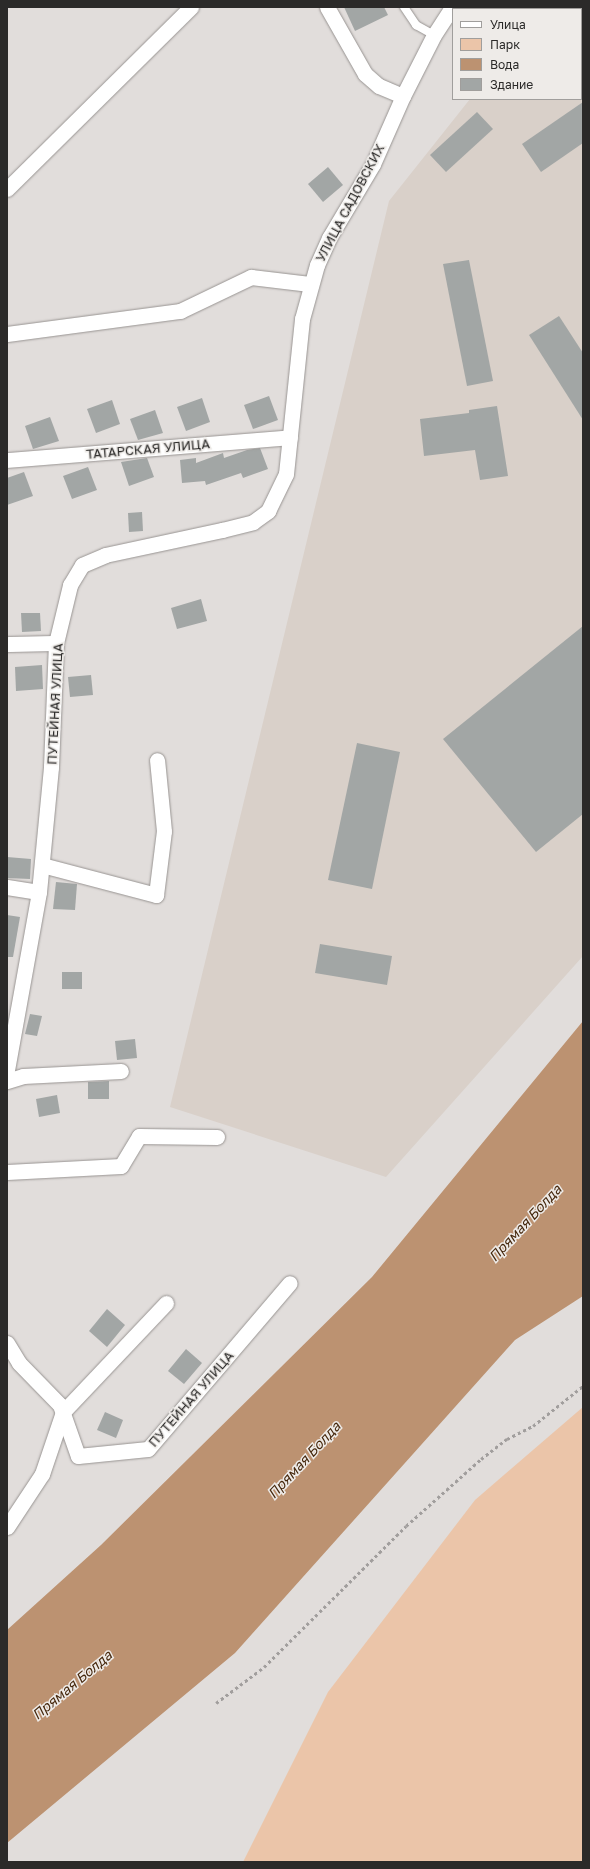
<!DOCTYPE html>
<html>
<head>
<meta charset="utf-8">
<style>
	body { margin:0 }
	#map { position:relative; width:590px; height:1869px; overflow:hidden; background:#e1dddb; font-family:"Golos Text",sans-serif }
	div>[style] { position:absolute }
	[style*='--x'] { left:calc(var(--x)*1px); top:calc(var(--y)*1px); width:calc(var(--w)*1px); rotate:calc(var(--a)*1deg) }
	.built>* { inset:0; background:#d9d0c9 }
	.green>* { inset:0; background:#ebc5a9 }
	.water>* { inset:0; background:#bc9271 }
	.building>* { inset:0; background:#a2a6a5 }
	.path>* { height:2.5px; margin-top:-1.25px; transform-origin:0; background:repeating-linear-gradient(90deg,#a19e9d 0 3px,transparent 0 6px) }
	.roads { filter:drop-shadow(0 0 1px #989492) drop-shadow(0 0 1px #989492) }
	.service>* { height:8px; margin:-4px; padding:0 4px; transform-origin:4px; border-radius:4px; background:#fff }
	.minor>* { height:15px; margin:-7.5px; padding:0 7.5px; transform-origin:7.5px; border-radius:7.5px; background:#fff }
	span { translate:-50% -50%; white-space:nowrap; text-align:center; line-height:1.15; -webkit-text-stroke:3px #eeebe8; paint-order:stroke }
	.street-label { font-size:13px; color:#2b2a29 }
	.water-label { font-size:14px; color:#45270c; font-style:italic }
	.frame { position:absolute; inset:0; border:8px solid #2b2a29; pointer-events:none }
	.legend { position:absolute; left:452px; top:8px; width:130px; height:92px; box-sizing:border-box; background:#eeebe8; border:1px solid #a09e9c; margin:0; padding:5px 7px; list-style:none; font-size:12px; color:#2b2a29 }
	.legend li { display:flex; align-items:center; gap:8px; height:20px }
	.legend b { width:20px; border:1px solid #a09e9c }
</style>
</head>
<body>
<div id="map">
	<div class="built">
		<i style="clip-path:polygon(544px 7px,583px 7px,583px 956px,386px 1177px,170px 1107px,389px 201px,470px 99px,581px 99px,581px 9px,542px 9px)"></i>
	</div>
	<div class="green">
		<i style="clip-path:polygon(583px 1407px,583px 1862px,243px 1862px,328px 1692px,475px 1500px)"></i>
	</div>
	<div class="water">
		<i style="clip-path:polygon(583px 1021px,583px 1296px,515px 1340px,235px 1653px,7px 1843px,7px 1630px,101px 1545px,372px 1277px)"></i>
	</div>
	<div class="building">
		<i style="clip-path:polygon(344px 7px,384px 7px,388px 15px,355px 31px)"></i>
		<i style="clip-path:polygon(583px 102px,583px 143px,541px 172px,522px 144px)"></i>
		<i style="clip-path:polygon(477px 112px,493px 129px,446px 172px,430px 155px)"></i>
		<i style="clip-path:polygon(328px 167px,343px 185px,323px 202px,308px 184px)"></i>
		<i style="clip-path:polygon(469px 260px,493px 381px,467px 386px,443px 264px)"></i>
		<i style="clip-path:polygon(559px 316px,583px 353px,583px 420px,529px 335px)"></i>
		<i style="clip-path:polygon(269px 396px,278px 420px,253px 429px,244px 405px)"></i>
		<i style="clip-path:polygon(202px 398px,210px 422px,186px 431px,177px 407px)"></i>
		<i style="clip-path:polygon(112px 400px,120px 424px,96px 433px,87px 409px)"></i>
		<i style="clip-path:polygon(497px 406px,508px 476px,480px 480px,475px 450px,424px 456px,420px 419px,469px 413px,469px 410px)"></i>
		<i style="clip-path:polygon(155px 410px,163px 433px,138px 440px,130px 419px)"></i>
		<i style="clip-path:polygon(50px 417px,59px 441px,33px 449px,25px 426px)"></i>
		<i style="clip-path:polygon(260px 448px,268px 469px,243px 478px,241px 473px,206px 485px,205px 481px,182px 483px,180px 460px,196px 458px,196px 463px,223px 453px,224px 458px,247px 450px)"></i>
		<i style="clip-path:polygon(147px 458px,154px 477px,129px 486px,121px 462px)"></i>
		<i style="clip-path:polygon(88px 467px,97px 490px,72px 499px,63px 476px)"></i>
		<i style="clip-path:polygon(24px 472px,33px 496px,7px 505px,7px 478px)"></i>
		<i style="clip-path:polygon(142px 512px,143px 531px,129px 532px,128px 513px)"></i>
		<i style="clip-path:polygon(201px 599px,207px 621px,177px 629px,171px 608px)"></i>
		<i style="clip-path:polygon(21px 613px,40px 613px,41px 631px,22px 632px)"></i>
		<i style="clip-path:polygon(583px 626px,583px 814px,536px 852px,443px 739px)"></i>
		<i style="clip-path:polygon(42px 665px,43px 689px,16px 691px,15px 667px)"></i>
		<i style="clip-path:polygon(91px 675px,93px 695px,70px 697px,68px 677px)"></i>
		<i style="clip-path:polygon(357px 743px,400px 752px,372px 889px,328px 880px)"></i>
		<i style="clip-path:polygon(7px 857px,31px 859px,30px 879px,7px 878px)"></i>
		<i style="clip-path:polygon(56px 882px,77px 884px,75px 910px,53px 909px)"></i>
		<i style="clip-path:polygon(7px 915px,20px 917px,13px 957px,7px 957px)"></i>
		<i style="clip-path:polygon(320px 944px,392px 956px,387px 985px,315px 973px)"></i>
		<i style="clip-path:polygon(62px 972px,82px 972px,82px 989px,62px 989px)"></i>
		<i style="clip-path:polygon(30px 1014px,42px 1016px,37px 1036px,25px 1034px)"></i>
		<i style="clip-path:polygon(135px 1039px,137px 1058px,117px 1060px,115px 1041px)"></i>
		<i style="clip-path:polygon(109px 1081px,109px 1099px,88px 1099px,88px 1082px)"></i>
		<i style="clip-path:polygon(57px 1095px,60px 1113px,39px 1117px,36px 1099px)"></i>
		<i style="clip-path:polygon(107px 1309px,125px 1325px,107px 1347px,89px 1331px)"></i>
		<i style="clip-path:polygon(186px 1349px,202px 1363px,184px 1384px,168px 1371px)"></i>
		<i style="clip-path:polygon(105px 1412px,123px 1420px,116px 1438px,97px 1430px)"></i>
	</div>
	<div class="path">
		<i style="--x:216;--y:1703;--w:60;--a:-36.9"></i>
		<i style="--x:264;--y:1667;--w:200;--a:-44.8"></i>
		<i style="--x:406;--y:1526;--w:101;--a:-41.8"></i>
		<i style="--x:481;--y:1459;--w:33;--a:-38"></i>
		<i style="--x:507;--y:1439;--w:29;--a:-27"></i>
		<i style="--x:533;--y:1426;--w:64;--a:-38.7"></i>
	</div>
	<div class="roads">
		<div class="service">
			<i style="--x:404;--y:7;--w:22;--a:56"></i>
			<i style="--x:416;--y:25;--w:21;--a:29"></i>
		</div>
		<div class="minor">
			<i style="--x:327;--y:7;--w:77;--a:60.4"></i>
			<i style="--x:365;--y:74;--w:18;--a:41"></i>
			<i style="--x:379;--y:86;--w:26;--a:23"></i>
			<i style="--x:7;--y:189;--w:259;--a:-44.7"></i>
			<i style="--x:7;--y:334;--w:175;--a:-7.6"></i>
			<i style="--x:180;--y:311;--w:79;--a:-25.6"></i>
			<i style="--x:251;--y:277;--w:59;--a:6.8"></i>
			<i style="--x:7;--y:460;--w:284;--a:-4.6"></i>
			<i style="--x:7;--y:644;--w:49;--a:-1.2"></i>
			<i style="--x:42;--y:865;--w:118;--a:14.7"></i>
			<i style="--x:156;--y:895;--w:64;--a:-82.9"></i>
			<i style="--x:164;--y:831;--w:71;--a:-95.6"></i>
			<i style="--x:7;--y:887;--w:32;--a:9"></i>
			<i style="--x:7;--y:1070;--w:181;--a:-79.8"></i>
			<i style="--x:39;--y:892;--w:126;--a:-84.5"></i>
			<i style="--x:51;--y:767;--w:124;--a:-87.7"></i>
			<i style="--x:56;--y:643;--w:60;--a:-76.4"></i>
			<i style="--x:70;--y:585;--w:23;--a:-59"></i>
			<i style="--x:82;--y:565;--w:25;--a:-23"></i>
			<i style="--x:105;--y:555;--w:120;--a:-12.1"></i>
			<i style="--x:222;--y:530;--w:32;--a:-14"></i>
			<i style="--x:253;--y:522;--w:19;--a:-36"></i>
			<i style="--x:268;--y:511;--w:41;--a:-64.1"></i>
			<i style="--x:286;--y:474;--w:156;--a:-84.1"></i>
			<i style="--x:302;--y:319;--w:56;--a:-74.5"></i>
			<i style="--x:317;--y:265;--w:30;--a:-66"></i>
			<i style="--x:329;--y:238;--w:86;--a:-59.3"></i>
			<i style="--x:373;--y:164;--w:74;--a:-66.2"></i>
			<i style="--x:403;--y:96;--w:68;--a:-63.1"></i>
			<i style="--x:434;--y:35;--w:33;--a:-57"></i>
			<i style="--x:7;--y:1081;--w:17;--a:-17"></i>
			<i style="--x:23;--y:1076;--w:98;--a:-2.9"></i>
			<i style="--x:7;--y:1172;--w:114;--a:-3"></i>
			<i style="--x:121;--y:1166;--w:35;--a:-59"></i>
			<i style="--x:139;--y:1136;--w:78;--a:0.7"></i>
			<i style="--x:7;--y:1343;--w:23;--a:59"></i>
			<i style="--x:19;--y:1363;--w:59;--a:45.7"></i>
			<i style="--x:60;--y:1405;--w:54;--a:70.6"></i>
			<i style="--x:78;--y:1456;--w:70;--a:-5.7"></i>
			<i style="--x:148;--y:1449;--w:218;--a:-49.5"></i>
			<i style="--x:7;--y:1527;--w:64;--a:-56.6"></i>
			<i style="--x:42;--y:1474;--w:65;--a:-71.3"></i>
			<i style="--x:63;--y:1412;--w:150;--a:-46.6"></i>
		</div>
	</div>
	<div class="street-label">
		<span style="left:350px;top:203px;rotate:-62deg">УЛИЦА САДОВСКИХ</span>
		<span style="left:148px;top:449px;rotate:-5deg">ТАТАРСКАЯ УЛИЦА</span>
		<span style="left:55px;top:704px;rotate:-87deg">ПУТЕЙНАЯ УЛИЦА</span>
		<span style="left:191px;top:1399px;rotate:-49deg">ПУТЕЙНАЯ УЛИЦА</span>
	</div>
	<div class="water-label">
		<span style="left:525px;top:1223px;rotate:-47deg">Прямая Болда</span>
		<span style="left:304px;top:1460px;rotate:-47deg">Прямая Болда</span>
		<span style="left:72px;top:1685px;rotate:-40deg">Прямая Болда</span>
	</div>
	<div class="frame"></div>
	<ul class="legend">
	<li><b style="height:5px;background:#fff"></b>Улица</li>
	<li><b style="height:11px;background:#ebc5a9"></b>Парк</li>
	<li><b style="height:11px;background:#bc9271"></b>Вода</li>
	<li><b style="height:11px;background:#a2a6a5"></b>Здание</li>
	</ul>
</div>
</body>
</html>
